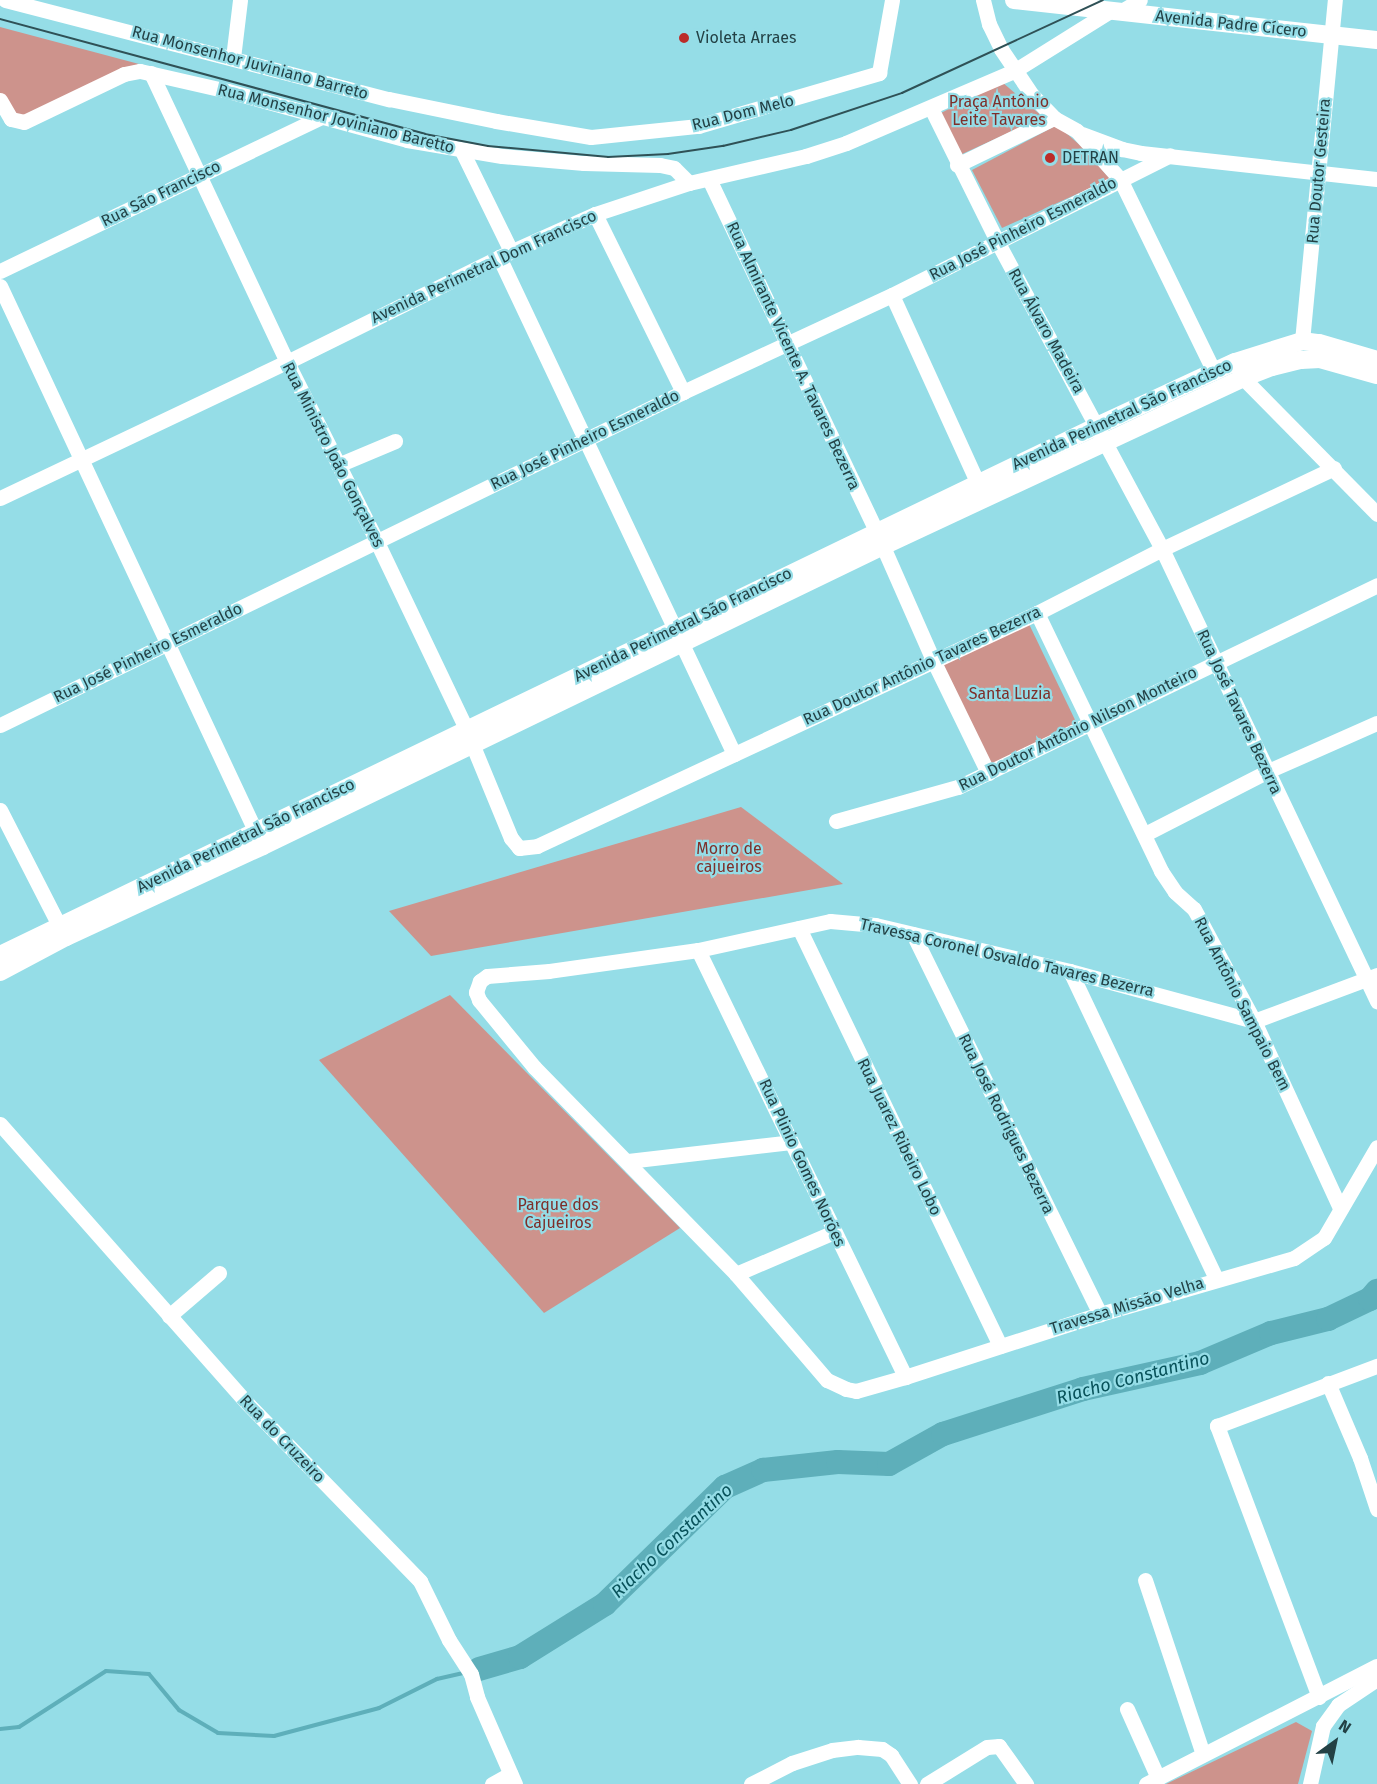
<!DOCTYPE html>
<html>
<head>
<meta charset="utf-8">
<style>
	body { margin:0 }
	#map { position:relative; width:1377px; height:1784px; overflow:hidden; background:#95dde7; font-family:"Fira Sans",sans-serif }
	div>[style] { position:absolute }
	[style*='--x'] { left:calc(var(--x)*1px); top:calc(var(--y)*1px); width:calc(var(--w)*1px); rotate:calc(var(--a)*1deg) }
	.green>* { inset:0; background:#cd938c }
	.stream>* { height:4px; margin:-2px; padding:0 2px; transform-origin:2px; border-radius:2px; background:#5eafba }
	.river>* { height:24px; margin:-12px; padding:0 12px; transform-origin:12px; border-radius:12px; background:#5eafba }
	.minor>* { height:15px; margin:-7.5px; padding:0 7.5px; transform-origin:7.5px; border-radius:7.5px; background:#fff }
	.major>* { height:18px; margin:-9px; padding:0 9px; transform-origin:9px; border-radius:9px; background:#fff }
	.tram>* { height:1.5px; margin:-0.75px; padding:0 0.75px; transform-origin:0.75px; border-radius:0.75px; background:#2f5156 }
	.dots>* { width:16px; height:16px; translate:-50% -50%; box-sizing:border-box; border:3px solid #95dde7; border-radius:50% }
	span { translate:-50% -50%; white-space:nowrap; text-align:center; line-height:1.15; -webkit-text-stroke:4.5px #95dde7; paint-order:stroke }
	.street-label { font-size:16px; color:#234145 }
	.poi-label { font-size:16px; color:#234145 }
	.left { translate:0 -50%; text-align:left }
	.park-label { font-size:16px; color:#7e2f2a }
	.water-label { font-size:18px; color:#08525a; font-style:italic }
	.north { position:absolute; left:1305px; top:1712px; width:60px; height:60px; -webkit-text-stroke:4px #95dde7; paint-order:stroke; rotate:33deg; font-size:16px; font-weight:700; line-height:24px; text-align:center; color:#234145 }
	.north::after { content:''; display:block; margin:auto; width:21px; height:27px; background:#234145; clip-path:polygon(50% 0,100% 100%,50% 72%,0 100%) }
</style>
</head>
<body>
<div id="map">
	<div class="green">
		<i style="clip-path:polygon(0 27px,139px 64px,18px 119px,0 95px)"></i>
		<i style="clip-path:polygon(1002px 82px,1043px 117px,960px 155px,939px 114px)"></i>
		<i style="clip-path:polygon(1057px 125px,1082px 147px,1110px 179px,1002px 228px,972px 170px)"></i>
		<i style="clip-path:polygon(1029px 624px,1077px 724px,991px 765px,943px 664px)"></i>
		<i style="clip-path:polygon(741px 807px,843px 884px,431px 956px,389px 911px)"></i>
		<i style="clip-path:polygon(450px 995px,680px 1228px,544px 1313px,319px 1060px)"></i>
		<i style="clip-path:polygon(1296px 1722px,1312px 1731px,1298px 1784px,1166px 1784px)"></i>
	</div>
	<div class="stream">
		<i style="--x:0;--y:1729;--w:19;--a:-6"></i>
		<i style="--x:19;--y:1727;--w:103;--a:-32.8"></i>
		<i style="--x:106;--y:1671;--w:43;--a:4"></i>
		<i style="--x:149;--y:1674;--w:47;--a:50.2"></i>
		<i style="--x:179;--y:1710;--w:45;--a:30.5"></i>
		<i style="--x:218;--y:1733;--w:56;--a:3.1"></i>
		<i style="--x:274;--y:1736;--w:109;--a:-14.9"></i>
		<i style="--x:379;--y:1708;--w:65;--a:-26.6"></i>
		<i style="--x:437;--y:1679;--w:28;--a:-13"></i>
	</div>
	<div class="river">
		<i style="--x:479;--y:1669;--w:43;--a:-16.3"></i>
		<i style="--x:520;--y:1657;--w:100;--a:-31.9"></i>
		<i style="--x:605;--y:1604;--w:168;--a:-44.3"></i>
		<i style="--x:725;--y:1487;--w:42;--a:-24.1"></i>
		<i style="--x:763;--y:1470;--w:75;--a:-6.1"></i>
		<i style="--x:838;--y:1462;--w:51;--a:2.2"></i>
		<i style="--x:889;--y:1464;--w:62;--a:-29.1"></i>
		<i style="--x:943;--y:1434;--w:147;--a:-17.8"></i>
		<i style="--x:1083;--y:1389;--w:120;--a:-12.5"></i>
		<i style="--x:1200;--y:1363;--w:77;--a:-22.9"></i>
		<i style="--x:1271;--y:1333;--w:59;--a:-13.8"></i>
		<i style="--x:1328;--y:1319;--w:47;--a:-25.5"></i>
		<i style="--x:1370;--y:1299;--w:11;--a:-49"></i>
	</div>
	<div class="minor">
		<i style="--x:5;--y:0;--w:397;--a:14.5"></i>
		<i style="--x:389;--y:99;--w:109;--a:11.6"></i>
		<i style="--x:496;--y:121;--w:96;--a:9.6"></i>
		<i style="--x:591;--y:137;--w:108;--a:-5.9"></i>
		<i style="--x:698;--y:126;--w:189;--a:-16.3"></i>
		<i style="--x:879;--y:73;--w:74;--a:-79.9"></i>
		<i style="--x:983;--y:0;--w:25;--a:76"></i>
		<i style="--x:989;--y:24;--w:28;--a:64"></i>
		<i style="--x:1001;--y:49;--w:55;--a:56"></i>
		<i style="--x:1032;--y:95;--w:32;--a:46"></i>
		<i style="--x:1054;--y:118;--w:26;--a:29"></i>
		<i style="--x:1077;--y:131;--w:64;--a:48.1"></i>
		<i style="--x:1120;--y:179;--w:215;--a:64"></i>
		<i style="--x:1120;--y:12;--w:23;--a:-31"></i>
		<i style="--x:233;--y:58;--w:58;--a:-83.1"></i>
		<i style="--x:151;--y:73;--w:319;--a:64.8"></i>
		<i style="--x:287;--y:362;--w:201;--a:63.4"></i>
		<i style="--x:377;--y:542;--w:207;--a:64.5"></i>
		<i style="--x:466;--y:729;--w:118;--a:67.6"></i>
		<i style="--x:511;--y:838;--w:13;--a:51"></i>
		<i style="--x:519;--y:848;--w:18;--a:-6"></i>
		<i style="--x:537;--y:846;--w:552;--a:-24.99"></i>
		<i style="--x:1037;--y:613;--w:140;--a:-27.1"></i>
		<i style="--x:1162;--y:549;--w:190;--a:-25.2"></i>
		<i style="--x:0;--y:100;--w:22;--a:60"></i>
		<i style="--x:11;--y:119;--w:13;--a:13"></i>
		<i style="--x:24;--y:122;--w:111;--a:-25.6"></i>
		<i style="--x:124;--y:74;--w:16;--a:-11"></i>
		<i style="--x:140;--y:71;--w:90;--a:12.8"></i>
		<i style="--x:228;--y:91;--w:186;--a:15.3"></i>
		<i style="--x:407;--y:140;--w:96;--a:9.6"></i>
		<i style="--x:502;--y:156;--w:82;--a:4.9"></i>
		<i style="--x:584;--y:163;--w:76;--a:1.5"></i>
		<i style="--x:660;--y:165;--w:14;--a:12"></i>
		<i style="--x:674;--y:168;--w:21;--a:45"></i>
		<i style="--x:931;--y:108;--w:151;--a:63.6"></i>
		<i style="--x:998;--y:243;--w:347;--a:61.8"></i>
		<i style="--x:1162;--y:549;--w:501;--a:64.56"></i>
		<i style="--x:1082;--y:134;--w:43;--a:20.6"></i>
		<i style="--x:1122;--y:149;--w:19;--a:12"></i>
		<i style="--x:1141;--y:153;--w:237;--a:6.3"></i>
		<i style="--x:462;--y:151;--w:111;--a:63.9"></i>
		<i style="--x:957;--y:165;--w:108;--a:-25.9"></i>
		<i style="--x:709;--y:179;--w:392;--a:64.6"></i>
		<i style="--x:877;--y:533;--w:139;--a:66.2"></i>
		<i style="--x:933;--y:660;--w:126;--a:64"></i>
		<i style="--x:595;--y:214;--w:199;--a:63.7"></i>
		<i style="--x:499;--y:257;--w:550;--a:64.69"></i>
		<i style="--x:0;--y:271;--w:357;--a:-25.6"></i>
		<i style="--x:0;--y:286;--w:613;--a:64.9"></i>
		<i style="--x:892;--y:295;--w:208;--a:65.5"></i>
		<i style="--x:1302;--y:341;--w:343;--a:-84.5"></i>
		<i style="--x:1239;--y:369;--w:10;--a:66"></i>
		<i style="--x:1243;--y:378;--w:191;--a:45.4"></i>
		<i style="--x:338;--y:465;--w:62;--a:-22.8"></i>
		<i style="--x:0;--y:498;--w:318;--a:-25.4"></i>
		<i style="--x:287;--y:362;--w:237;--a:-26.3"></i>
		<i style="--x:499;--y:257;--w:105;--a:-24.1"></i>
		<i style="--x:595;--y:214;--w:99;--a:-18.3"></i>
		<i style="--x:689;--y:183;--w:120;--a:-13"></i>
		<i style="--x:806;--y:156;--w:42;--a:-18"></i>
		<i style="--x:846;--y:143;--w:183;--a:-23.2"></i>
		<i style="--x:1014;--y:71;--w:113;--a:-32"></i>
		<i style="--x:1037;--y:613;--w:286;--a:64.3"></i>
		<i style="--x:1161;--y:871;--w:25;--a:56"></i>
		<i style="--x:1175;--y:892;--w:25;--a:42"></i>
		<i style="--x:1194;--y:909;--w:127;--a:61.8"></i>
		<i style="--x:1254;--y:1021;--w:206;--a:65.3"></i>
		<i style="--x:0;--y:725;--w:760;--a:-25.99"></i>
		<i style="--x:683;--y:392;--w:230;--a:-24.9"></i>
		<i style="--x:892;--y:295;--w:311;--a:-26.7"></i>
		<i style="--x:0;--y:810;--w:140;--a:62.9"></i>
		<i style="--x:836;--y:821;--w:127;--a:-15.6"></i>
		<i style="--x:958;--y:787;--w:465;--a:-25.7"></i>
		<i style="--x:1145;--y:834;--w:138;--a:-27.1"></i>
		<i style="--x:1268;--y:771;--w:119;--a:-23.8"></i>
		<i style="--x:799;--y:928;--w:464;--a:64.3"></i>
		<i style="--x:913;--y:934;--w:424;--a:63.8"></i>
		<i style="--x:698;--y:950;--w:475;--a:64.1"></i>
		<i style="--x:1070;--y:971;--w:341;--a:64.6"></i>
		<i style="--x:1377;--y:975;--w:131;--a:159.5"></i>
		<i style="--x:1254;--y:1021;--w:191;--a:-164.8"></i>
		<i style="--x:1070;--y:971;--w:200;--a:-166.7"></i>
		<i style="--x:875;--y:925;--w:45;--a:-174.9"></i>
		<i style="--x:830;--y:921;--w:135;--a:167.6"></i>
		<i style="--x:698;--y:950;--w:150;--a:172"></i>
		<i style="--x:549;--y:971;--w:62;--a:175.4"></i>
		<i style="--x:487;--y:976;--w:9;--a:144"></i>
		<i style="--x:480;--y:981;--w:12;--a:110"></i>
		<i style="--x:476;--y:992;--w:9;--a:69"></i>
		<i style="--x:479;--y:1000;--w:87;--a:50.6"></i>
		<i style="--x:534;--y:1067;--w:289;--a:45.7"></i>
		<i style="--x:736;--y:1274;--w:140;--a:49.4"></i>
		<i style="--x:827;--y:1380;--w:21;--a:25"></i>
		<i style="--x:846;--y:1389;--w:10;--a:11"></i>
		<i style="--x:856;--y:1391;--w:51;--a:-15.9"></i>
		<i style="--x:905;--y:1377;--w:205;--a:-17.9"></i>
		<i style="--x:1100;--y:1314;--w:202;--a:-16.1"></i>
		<i style="--x:1294;--y:1258;--w:36;--a:-34"></i>
		<i style="--x:1324;--y:1238;--w:105;--a:-59.8"></i>
		<i style="--x:0;--y:1124;--w:371;--a:48.5"></i>
		<i style="--x:246;--y:1402;--w:250;--a:45.8"></i>
		<i style="--x:420;--y:1581;--w:66;--a:63.8"></i>
		<i style="--x:449;--y:1640;--w:40;--a:57.1"></i>
		<i style="--x:471;--y:1674;--w:24;--a:75"></i>
		<i style="--x:477;--y:1697;--w:95;--a:66.4"></i>
		<i style="--x:628;--y:1161;--w:164;--a:-6.6"></i>
		<i style="--x:736;--y:1274;--w:107;--a:-23.2"></i>
		<i style="--x:169;--y:1316;--w:66;--a:-40.7"></i>
		<i style="--x:1328;--y:1383;--w:82;--a:66.9"></i>
		<i style="--x:1360;--y:1458;--w:54;--a:71.6"></i>
		<i style="--x:1145;--y:1580;--w:183;--a:71.6"></i>
		<i style="--x:1319;--y:1697;--w:290;--a:-110.6"></i>
		<i style="--x:1217;--y:1426;--w:171;--a:-20.6"></i>
		<i style="--x:1127;--y:1709;--w:76;--a:65.8"></i>
		<i style="--x:492;--y:1784;--w:21;--a:-29"></i>
		<i style="--x:751;--y:1784;--w:46;--a:-27.1"></i>
		<i style="--x:792;--y:1763;--w:42;--a:-18"></i>
		<i style="--x:832;--y:1750;--w:26;--a:-7"></i>
		<i style="--x:858;--y:1747;--w:24;--a:5"></i>
		<i style="--x:882;--y:1749;--w:11;--a:34"></i>
		<i style="--x:891;--y:1755;--w:35;--a:57"></i>
		<i style="--x:927;--y:1784;--w:70;--a:-31.7"></i>
		<i style="--x:987;--y:1747;--w:12;--a:-5"></i>
		<i style="--x:999;--y:1746;--w:47;--a:54.6"></i>
		<i style="--x:1146;--y:1784;--w:259;--a:-27.1"></i>
		<i style="--x:1310;--y:1784;--w:59;--a:-77.4"></i>
		<i style="--x:1323;--y:1726;--w:26;--a:-54"></i>
		<i style="--x:1338;--y:1705;--w:47;--a:-33.7"></i>
	</div>
	<div class="major">
		<i style="--x:1014;--y:0;--w:365;--a:6.3"></i>
		<i style="--x:0;--y:955;--w:1218;--a:-25.74"></i>
		<i style="--x:1097;--y:426;--w:152;--a:-24.9"></i>
		<i style="--x:1235;--y:362;--w:70;--a:-17.4"></i>
		<i style="--x:1302;--y:341;--w:17;--a:7"></i>
		<i style="--x:1319;--y:343;--w:60;--a:16.3"></i>
		<i style="--x:0;--y:972;--w:75;--a:-27.9"></i>
		<i style="--x:66;--y:937;--w:217;--a:-24.8"></i>
		<i style="--x:263;--y:846;--w:689;--a:-25.82"></i>
		<i style="--x:883;--y:546;--w:397;--a:-25"></i>
		<i style="--x:1243;--y:378;--w:31;--a:-21"></i>
		<i style="--x:1272;--y:367;--w:30;--a:-14"></i>
		<i style="--x:1301;--y:360;--w:19;--a:-3"></i>
		<i style="--x:1320;--y:359;--w:59;--a:15.7"></i>
	</div>
	<div class="tram">
		<i style="--x:0;--y:19;--w:440;--a:15.1"></i>
		<i style="--x:425;--y:134;--w:64;--a:10.8"></i>
		<i style="--x:488;--y:146;--w:121;--a:5.2"></i>
		<i style="--x:608;--y:157;--w:60;--a:-2.9"></i>
		<i style="--x:668;--y:154;--w:56;--a:-8.3"></i>
		<i style="--x:723;--y:146;--w:70;--a:-13.2"></i>
		<i style="--x:791;--y:130;--w:117;--a:-18.4"></i>
		<i style="--x:902;--y:93;--w:221;--a:-24.8"></i>
	</div>
	<div class="dots">
		<i style="left:684px;top:38px;background:#bb2c29"></i>
		<i style="left:1050px;top:158px;background:#bb2c29"></i>
	</div>
	<div class="street-label">
		<span style="left:1231px;top:24px;rotate:6deg">Avenida Padre Cícero</span>
		<span style="left:250px;top:63px;rotate:15deg">Rua Monsenhor Juviniano Barreto</span>
		<span style="left:743px;top:113px;rotate:-14deg">Rua Dom Melo</span>
		<span style="left:336px;top:119px;rotate:14deg">Rua Monsenhor Joviniano Baretto</span>
		<span style="left:1319px;top:171px;rotate:-85deg">Rua Doutor Gesteira</span>
		<span style="left:161px;top:194px;rotate:-26deg">Rua São Francisco</span>
		<span style="left:1023px;top:229px;rotate:-27deg">Rua José Pinheiro Esmeraldo</span>
		<span style="left:484px;top:267px;rotate:-25deg">Avenida Perimetral Dom Francisco</span>
		<span style="left:1046px;top:331px;rotate:61deg">Rua Álvaro Madeira</span>
		<span style="left:793px;top:356px;rotate:65deg">Rua Almirante Vicente A. Tavares Bezerra</span>
		<span style="left:1122px;top:415px;rotate:-25deg">Avenida Perimetral São Francisco</span>
		<span style="left:585px;top:440px;rotate:-26deg">Rua José Pinheiro Esmeraldo</span>
		<span style="left:333px;top:455px;rotate:63deg">Rua Ministro João Gonçalves</span>
		<span style="left:683px;top:625px;rotate:-26deg">Avenida Perimetral São Francisco</span>
		<span style="left:148px;top:653px;rotate:-26deg">Rua José Pinheiro Esmeraldo</span>
		<span style="left:922px;top:666px;rotate:-25deg">Rua Doutor Antônio Tavares Bezerra</span>
		<span style="left:1239px;top:712px;rotate:65deg">Rua José Tavares Bezerra</span>
		<span style="left:1078px;top:729px;rotate:-26deg">Rua Doutor Antônio Nilson Monteiro</span>
		<span style="left:246px;top:836px;rotate:-26deg">Avenida Perimetral São Francisco</span>
		<span style="left:1007px;top:958px;rotate:13deg">Travessa Coronel Osvaldo Tavares Bezerra</span>
		<span style="left:1242px;top:1004px;rotate:63deg">Rua Antônio Sampaio Bem</span>
		<span style="left:1006px;top:1124px;rotate:64deg">Rua José Rodrigues Bezerra</span>
		<span style="left:899px;top:1137px;rotate:64deg">Rua Juarez Ribeiro Lobo</span>
		<span style="left:802px;top:1163px;rotate:65deg">Rua Plinio Gomes Norões</span>
		<span style="left:1127px;top:1306px;rotate:-17deg">Travessa Missão Velha</span>
		<span style="left:282px;top:1439px;rotate:46deg">Rua do Cruzeiro</span>
	</div>
	<div class="poi-label">
		<span class="left" style="left:696px;top:38px">Violeta Arraes</span>
		<span class="left" style="left:1062px;top:158px">DETRAN</span>
	</div>
	<div class="park-label">
		<span style="left:999px;top:111px">Praça Antônio<br>Leite Tavares</span>
		<span style="left:1010px;top:694px">Santa Luzia</span>
		<span style="left:729px;top:858px">Morro de<br>cajueiros</span>
		<span style="left:558px;top:1214px">Parque dos<br>Cajueiros</span>
	</div>
	<div class="water-label">
		<span style="left:1133px;top:1378px;rotate:-15deg">Riacho Constantino</span>
		<span style="left:672px;top:1541px;rotate:-43deg">Riacho Constantino</span>
	</div>
	<div class="north">N</div>
</div>
</body>
</html>
